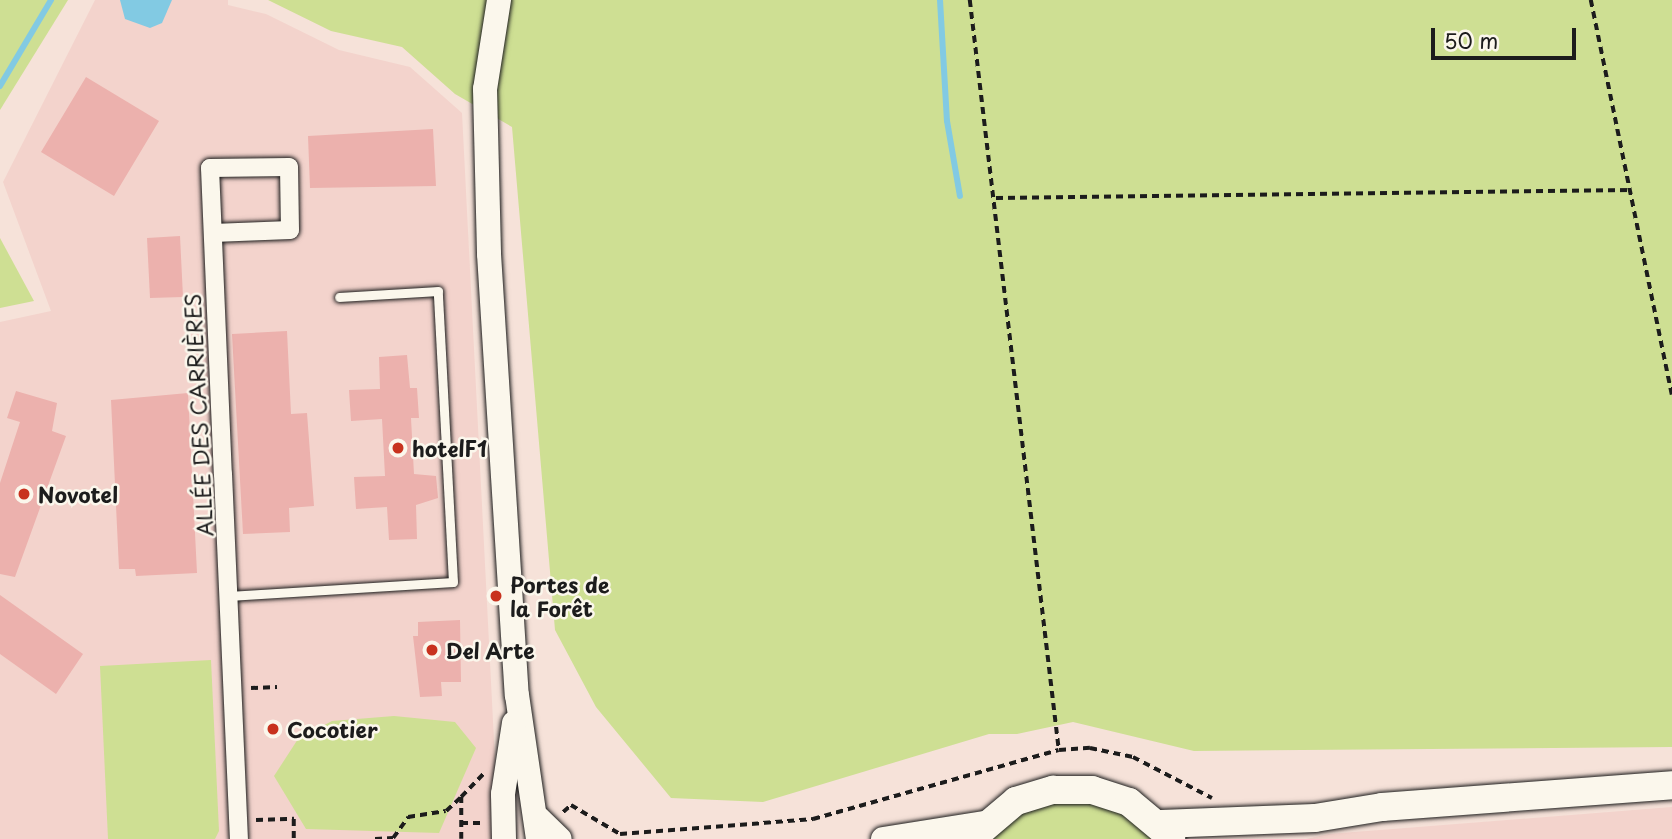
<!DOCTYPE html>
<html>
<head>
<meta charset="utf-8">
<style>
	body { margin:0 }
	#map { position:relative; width:1672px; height:839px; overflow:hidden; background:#f6e2d9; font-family:"Playpen Sans",sans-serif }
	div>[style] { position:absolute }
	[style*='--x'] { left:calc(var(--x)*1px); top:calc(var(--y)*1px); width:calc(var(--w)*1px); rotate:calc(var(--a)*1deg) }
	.built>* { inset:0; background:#f3d3cc }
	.green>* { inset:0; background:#cedf93 }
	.water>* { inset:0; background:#82cae3 }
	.stream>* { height:6px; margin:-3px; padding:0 3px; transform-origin:3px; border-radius:3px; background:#82cae3 }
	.building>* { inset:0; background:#ecb1ad }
	.path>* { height:3.5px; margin-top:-1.75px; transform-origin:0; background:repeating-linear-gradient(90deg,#1c1c1c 0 7px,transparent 0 12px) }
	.roads { filter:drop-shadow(0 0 2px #1c1c1c) drop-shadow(0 0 2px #1c1c1c) }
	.lane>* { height:9px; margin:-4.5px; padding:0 4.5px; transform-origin:4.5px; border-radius:4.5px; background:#fbf7ec }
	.street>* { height:18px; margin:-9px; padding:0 9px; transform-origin:9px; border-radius:9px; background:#fbf7ec }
	.secondary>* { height:24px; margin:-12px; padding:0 12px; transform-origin:12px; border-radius:12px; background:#fbf7ec }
	.primary>* { height:28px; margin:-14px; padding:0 14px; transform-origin:14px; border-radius:14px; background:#fbf7ec }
	.dots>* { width:19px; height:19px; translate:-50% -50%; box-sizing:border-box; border:4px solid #fbf7ec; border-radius:50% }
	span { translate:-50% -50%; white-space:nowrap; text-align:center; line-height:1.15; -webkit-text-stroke:5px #fbf7ec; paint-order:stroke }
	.street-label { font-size:21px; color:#1c1c1c }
	.poi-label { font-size:21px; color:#1c1c1c; font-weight:700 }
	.left { translate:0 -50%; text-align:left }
	.scale { position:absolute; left:1431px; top:28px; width:145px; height:32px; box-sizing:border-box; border:4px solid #1c1c1c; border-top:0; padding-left:9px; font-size:21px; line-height:24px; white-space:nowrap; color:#1c1c1c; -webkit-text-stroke:5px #fbf7ec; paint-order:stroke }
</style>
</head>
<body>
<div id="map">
	<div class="built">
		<i style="clip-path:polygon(95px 0,228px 0,228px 5px,266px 14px,339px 50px,410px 67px,462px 113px,499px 839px,0 839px,0 322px,51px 311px,3px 182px)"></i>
		<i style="clip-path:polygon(1672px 807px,1672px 839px,1306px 839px,1329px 834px)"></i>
	</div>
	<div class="green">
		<i style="clip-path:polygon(0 0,68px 0,0 110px)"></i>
		<i style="clip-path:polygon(268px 0,1672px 0,1672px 747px,1194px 751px,1073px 722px,1017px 734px,989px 734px,763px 802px,671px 798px,596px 707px,555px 630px,512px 127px,455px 94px,402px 47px,331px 31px)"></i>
		<i style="clip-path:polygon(0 238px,34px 301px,0 308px)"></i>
		<i style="clip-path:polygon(211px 660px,219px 831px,215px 839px,108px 839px,100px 666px)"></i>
		<i style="clip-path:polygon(394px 716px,455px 722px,476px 748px,439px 833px,306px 829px,274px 776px,298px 739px,332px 721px)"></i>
		<i style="clip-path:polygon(1044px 799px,1119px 806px,1161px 839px,983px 839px)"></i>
	</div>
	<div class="water">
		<i style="clip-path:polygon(120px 0,172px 0,162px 23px,150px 28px,125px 19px)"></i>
	</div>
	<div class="stream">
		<i style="--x:940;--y:0;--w:121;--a:86.7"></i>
		<i style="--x:947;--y:121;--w:76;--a:80.2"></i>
		<i style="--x:0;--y:86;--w:100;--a:-59.3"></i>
	</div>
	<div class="building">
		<i style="clip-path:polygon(86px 77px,159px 121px,114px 196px,41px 152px)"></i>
		<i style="clip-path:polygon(433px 129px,436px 186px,310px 188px,308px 136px)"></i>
		<i style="clip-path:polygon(180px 236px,183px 297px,150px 298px,147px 238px)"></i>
		<i style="clip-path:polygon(287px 331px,291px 414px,307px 413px,314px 506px,289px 508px,290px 532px,243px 534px,232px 334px)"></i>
		<i style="clip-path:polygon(407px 355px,410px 388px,417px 388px,419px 418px,411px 418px,414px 474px,436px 476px,438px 498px,416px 505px,417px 539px,389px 540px,387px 507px,356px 509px,354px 477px,385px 476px,382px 419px,351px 421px,349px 390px,380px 389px,379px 357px)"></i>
		<i style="clip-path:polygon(16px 391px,57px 403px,52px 431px,66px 436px,15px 577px,0 574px,0 483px,20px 422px,7px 418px)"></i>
		<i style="clip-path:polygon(188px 393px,197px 573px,136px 576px,135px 569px,119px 569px,111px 400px)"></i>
		<i style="clip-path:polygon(0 595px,83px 654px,56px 694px,0 654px)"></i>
		<i style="clip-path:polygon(460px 620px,461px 682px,441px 682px,442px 696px,420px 697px,413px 636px,418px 636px,418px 622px)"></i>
	</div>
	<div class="path">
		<i style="--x:970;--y:0;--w:755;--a:83.23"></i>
		<i style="--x:1591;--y:0;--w:403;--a:78.4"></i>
		<i style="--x:996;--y:198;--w:636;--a:-0.72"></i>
		<i style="--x:251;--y:688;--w:26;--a:-2"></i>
		<i style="--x:563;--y:812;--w:11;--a:-41"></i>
		<i style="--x:571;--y:805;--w:57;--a:30.6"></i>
		<i style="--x:620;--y:834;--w:194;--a:-4.4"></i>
		<i style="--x:813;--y:819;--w:255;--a:-15.7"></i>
		<i style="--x:1059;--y:750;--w:31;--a:-4"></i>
		<i style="--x:1090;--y:748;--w:44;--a:11.8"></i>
		<i style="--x:1133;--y:757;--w:89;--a:27.4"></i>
		<i style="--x:256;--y:820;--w:38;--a:-2"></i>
		<i style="--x:294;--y:819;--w:20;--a:90"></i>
		<i style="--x:461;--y:823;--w:22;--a:0"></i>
		<i style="--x:375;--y:839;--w:18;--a:-3"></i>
		<i style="--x:393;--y:838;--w:26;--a:-54"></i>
		<i style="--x:408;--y:817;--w:38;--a:-9"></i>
		<i style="--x:446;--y:811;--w:21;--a:-43"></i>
		<i style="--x:461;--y:839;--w:42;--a:-90"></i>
		<i style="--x:461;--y:797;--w:35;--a:-46"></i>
	</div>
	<div class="roads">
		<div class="lane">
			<i style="--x:229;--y:596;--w:224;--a:-3.6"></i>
			<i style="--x:453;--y:582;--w:291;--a:-93"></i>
			<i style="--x:438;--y:291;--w:99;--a:176.5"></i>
		</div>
		<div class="street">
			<i style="--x:213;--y:233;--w:77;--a:-2.2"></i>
			<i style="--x:290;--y:230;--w:63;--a:-90.9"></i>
			<i style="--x:289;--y:167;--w:79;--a:179.3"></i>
			<i style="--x:210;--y:168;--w:306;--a:87.6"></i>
			<i style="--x:223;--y:474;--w:365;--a:87.5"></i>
		</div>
		<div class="secondary">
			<i style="--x:499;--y:0;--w:90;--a:98.9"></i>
			<i style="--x:485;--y:89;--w:165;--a:88.6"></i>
			<i style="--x:489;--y:254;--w:442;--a:86.4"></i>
			<i style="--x:517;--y:695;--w:146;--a:81.7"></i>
			<i style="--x:538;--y:818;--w:30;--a:44"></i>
			<i style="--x:504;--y:839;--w:45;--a:-91.3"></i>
			<i style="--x:503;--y:794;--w:72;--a:-81.2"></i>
			<i style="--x:883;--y:839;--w:102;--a:-9"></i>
		</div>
		<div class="primary">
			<i style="--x:1161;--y:824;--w:154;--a:-2.2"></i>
			<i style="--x:1315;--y:818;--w:68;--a:-9.3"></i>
			<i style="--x:1382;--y:807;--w:291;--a:-4.3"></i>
			<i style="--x:971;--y:839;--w:59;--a:-40.2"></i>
			<i style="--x:1016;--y:801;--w:39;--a:-17"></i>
			<i style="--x:1053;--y:790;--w:39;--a:0"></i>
			<i style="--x:1092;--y:790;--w:39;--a:18"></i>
			<i style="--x:1129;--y:802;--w:55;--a:39.8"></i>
		</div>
	</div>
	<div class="dots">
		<i style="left:398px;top:448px;background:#c8321e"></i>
		<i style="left:24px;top:494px;background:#c8321e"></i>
		<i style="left:496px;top:596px;background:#c8321e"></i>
		<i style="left:432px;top:650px;background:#c8321e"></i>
		<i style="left:273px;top:729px;background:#c8321e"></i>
	</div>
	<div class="street-label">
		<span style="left:198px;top:415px;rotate:-93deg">ALLÉE DES CARRIÈRES</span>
	</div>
	<div class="poi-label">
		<span class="left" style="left:412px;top:448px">hotelF1</span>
		<span class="left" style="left:38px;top:494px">Novotel</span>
		<span class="left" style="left:510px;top:596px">Portes de<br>la Forêt</span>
		<span class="left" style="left:446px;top:650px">Del Arte</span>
		<span class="left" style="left:287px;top:729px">Cocotier</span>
	</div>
	<div class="scale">50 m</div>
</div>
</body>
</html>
